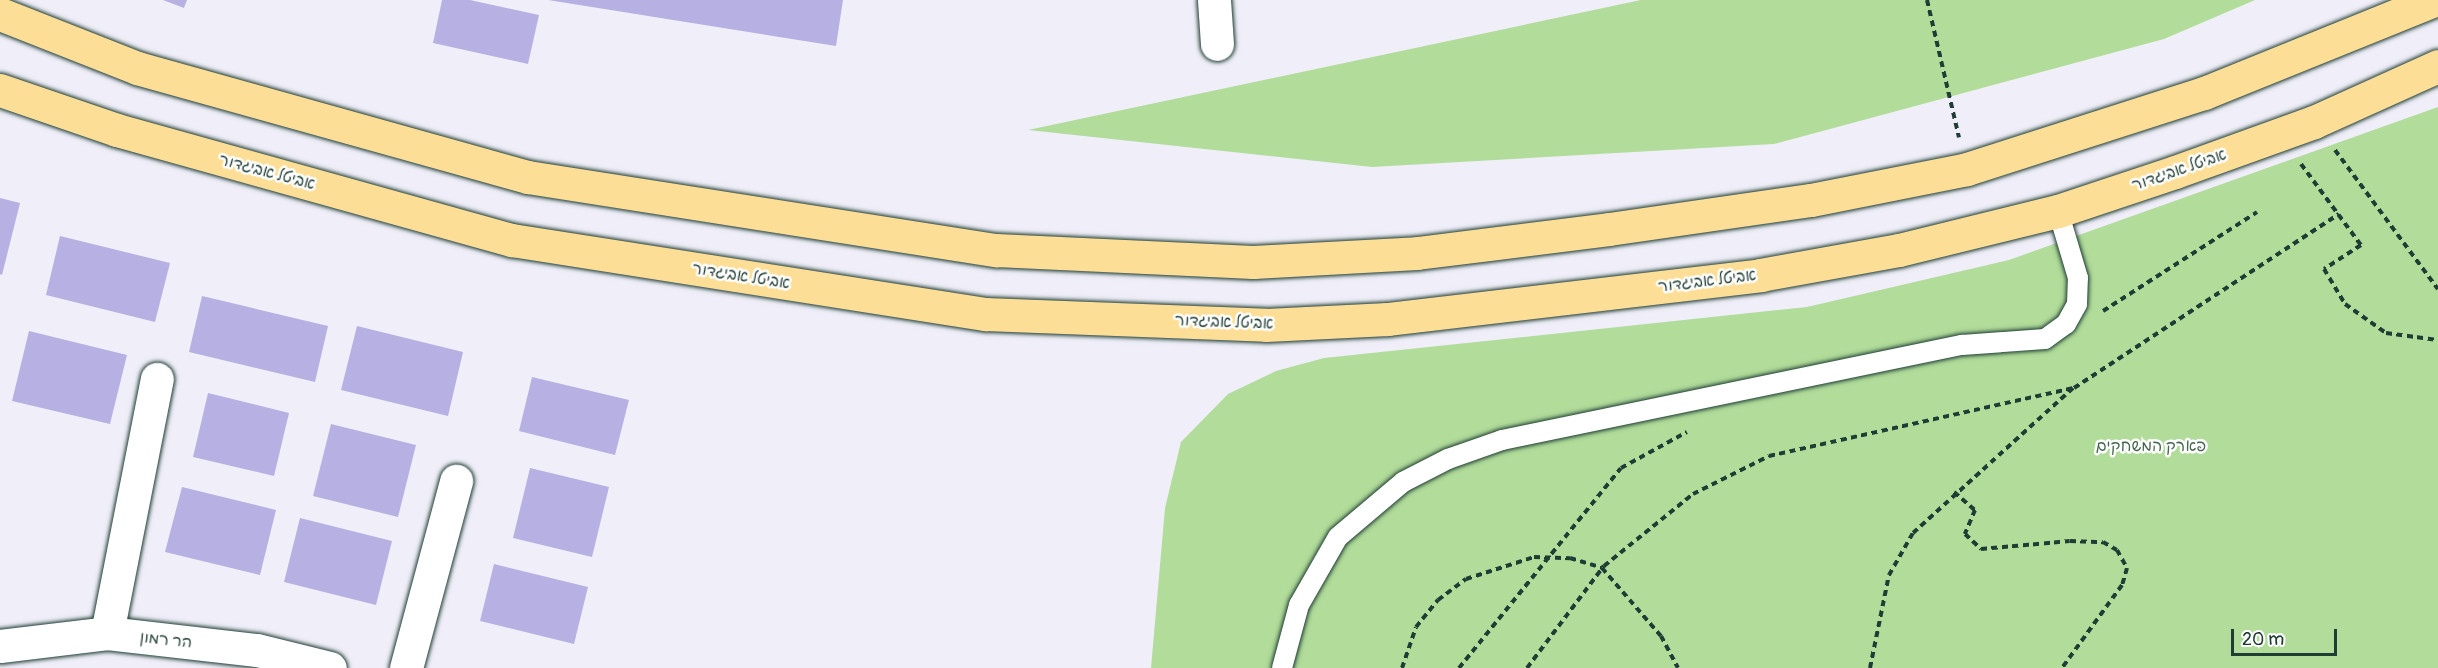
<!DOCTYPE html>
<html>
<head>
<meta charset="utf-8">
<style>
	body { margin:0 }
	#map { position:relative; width:2438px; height:668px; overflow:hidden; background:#f0eff9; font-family:Pangolin,"Playpen Sans Hebrew",sans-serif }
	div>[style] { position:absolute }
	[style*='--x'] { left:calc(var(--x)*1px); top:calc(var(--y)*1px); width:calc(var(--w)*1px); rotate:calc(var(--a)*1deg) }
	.green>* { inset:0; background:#b1dc9a }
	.building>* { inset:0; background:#b6b1e2 }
	.path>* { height:4px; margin-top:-2px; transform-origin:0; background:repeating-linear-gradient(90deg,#1f3d34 0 6px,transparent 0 10.5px) }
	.roads { filter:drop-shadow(0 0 2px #1f3d34) drop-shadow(0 0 2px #1f3d34) }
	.service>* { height:20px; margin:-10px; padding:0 10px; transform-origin:10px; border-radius:10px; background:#fff }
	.minor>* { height:33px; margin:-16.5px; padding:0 16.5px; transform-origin:16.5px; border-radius:16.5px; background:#fff }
	.primary>* { height:33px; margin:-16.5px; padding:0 16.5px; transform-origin:16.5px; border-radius:16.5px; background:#fdde96 }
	span { translate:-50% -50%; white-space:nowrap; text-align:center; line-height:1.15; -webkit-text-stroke:5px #fff; paint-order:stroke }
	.street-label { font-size:16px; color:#1f3d34 }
	.park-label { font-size:16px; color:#44654e }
	.scale { position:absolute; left:2231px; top:629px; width:106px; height:27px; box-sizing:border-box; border:3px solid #1f3d34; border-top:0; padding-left:8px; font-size:18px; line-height:21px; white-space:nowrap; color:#1f3d34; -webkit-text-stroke:4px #fff; paint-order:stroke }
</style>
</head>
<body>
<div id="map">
	<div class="green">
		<i style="clip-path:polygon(1641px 0,2255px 0,2164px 39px,1774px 144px,1372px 167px,1028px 130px)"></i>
		<i style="clip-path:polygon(2438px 107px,2438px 668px,1151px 668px,1165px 508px,1181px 442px,1228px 394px,1276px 371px,1324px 358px,1807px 307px,2009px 260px)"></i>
	</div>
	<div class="building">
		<i style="clip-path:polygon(163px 0,187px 0,184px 8px)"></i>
		<i style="clip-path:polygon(442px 0,470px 0,539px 15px,528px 64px,433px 43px)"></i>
		<i style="clip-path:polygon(548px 0,843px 0,836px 46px)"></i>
		<i style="clip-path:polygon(0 198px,20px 203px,2px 275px,0 274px)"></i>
		<i style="clip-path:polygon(60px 236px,170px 263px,155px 322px,46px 295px)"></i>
		<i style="clip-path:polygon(202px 296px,328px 326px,315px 382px,189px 352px)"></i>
		<i style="clip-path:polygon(357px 326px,463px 352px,448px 416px,341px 390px)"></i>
		<i style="clip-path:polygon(29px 331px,127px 355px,110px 424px,12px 401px)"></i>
		<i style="clip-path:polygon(532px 377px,629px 400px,615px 455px,519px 431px)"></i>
		<i style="clip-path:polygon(208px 393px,289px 413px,274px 476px,193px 457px)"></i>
		<i style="clip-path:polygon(331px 424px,416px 445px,398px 517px,313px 496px)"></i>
		<i style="clip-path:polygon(530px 468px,609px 487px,592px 557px,513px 538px)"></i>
		<i style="clip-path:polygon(182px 487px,276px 510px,260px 575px,165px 552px)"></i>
		<i style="clip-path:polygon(300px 518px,392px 541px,376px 605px,284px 582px)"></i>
		<i style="clip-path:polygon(494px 564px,588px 587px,574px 644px,480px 621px)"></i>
	</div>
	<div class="path">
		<i style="--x:1927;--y:0;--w:141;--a:76.9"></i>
		<i style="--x:2335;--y:150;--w:173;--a:53.5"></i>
		<i style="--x:2301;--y:164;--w:101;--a:53.5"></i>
		<i style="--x:2361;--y:245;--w:44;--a:147"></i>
		<i style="--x:2324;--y:269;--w:41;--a:59"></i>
		<i style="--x:2345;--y:304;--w:50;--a:35.3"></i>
		<i style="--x:2386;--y:333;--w:52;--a:7.7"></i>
		<i style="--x:2103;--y:311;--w:183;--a:-32.7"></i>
		<i style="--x:1954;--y:492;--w:28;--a:41"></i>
		<i style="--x:1975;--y:510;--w:26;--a:113"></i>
		<i style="--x:1965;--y:534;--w:22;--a:43"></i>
		<i style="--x:1981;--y:549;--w:89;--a:-5.1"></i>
		<i style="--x:2070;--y:541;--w:33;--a:2"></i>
		<i style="--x:2103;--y:542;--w:16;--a:30"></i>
		<i style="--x:2117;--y:550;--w:21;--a:61"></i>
		<i style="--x:2127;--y:568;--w:18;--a:106"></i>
		<i style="--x:2122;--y:585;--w:102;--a:125.9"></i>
		<i style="--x:1402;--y:668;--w:43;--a:-71.1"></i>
		<i style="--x:1416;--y:627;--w:35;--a:-51"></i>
		<i style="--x:1438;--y:600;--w:35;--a:-37"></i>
		<i style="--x:1466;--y:579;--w:71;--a:-17.9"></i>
		<i style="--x:1534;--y:557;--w:36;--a:2"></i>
		<i style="--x:1570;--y:558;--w:34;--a:17"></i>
		<i style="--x:1602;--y:568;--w:90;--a:49.1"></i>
		<i style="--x:1661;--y:636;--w:36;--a:62"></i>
		<i style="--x:1459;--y:668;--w:257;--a:-51"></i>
		<i style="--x:1621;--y:468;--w:75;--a:-28.6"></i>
		<i style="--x:1527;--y:668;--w:128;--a:-53"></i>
		<i style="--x:1604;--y:566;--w:114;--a:-39"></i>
		<i style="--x:1693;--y:494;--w:85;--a:-26.6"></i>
		<i style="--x:1769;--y:456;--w:312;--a:-12.6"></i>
		<i style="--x:2074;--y:388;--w:317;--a:-33.3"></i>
		<i style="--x:1870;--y:668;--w:95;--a:-78.5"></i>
		<i style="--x:1889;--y:575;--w:48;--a:-60.3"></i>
		<i style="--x:1913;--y:533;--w:216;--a:-42.2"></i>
	</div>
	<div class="roads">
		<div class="service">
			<i style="--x:1282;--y:668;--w:65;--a:-74.9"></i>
			<i style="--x:1299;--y:605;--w:78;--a:-60.2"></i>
			<i style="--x:1338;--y:537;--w:85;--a:-40.2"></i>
			<i style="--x:1403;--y:482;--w:51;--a:-27.1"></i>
			<i style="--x:1448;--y:459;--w:57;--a:-19.4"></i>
			<i style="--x:1502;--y:440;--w:470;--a:-11.7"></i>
			<i style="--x:1962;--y:345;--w:83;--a:-4.1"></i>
			<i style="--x:2045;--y:339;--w:26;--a:-36"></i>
			<i style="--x:2066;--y:324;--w:23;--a:-61"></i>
			<i style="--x:2077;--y:304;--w:26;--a:-88"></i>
			<i style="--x:2078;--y:278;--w:70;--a:-106.6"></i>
		</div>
		<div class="minor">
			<i style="--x:1214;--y:0;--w:44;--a:86.1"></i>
			<i style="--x:107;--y:633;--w:259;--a:-78.9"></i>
			<i style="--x:0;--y:646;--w:108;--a:-6.9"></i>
			<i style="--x:107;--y:633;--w:151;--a:6.5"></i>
			<i style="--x:257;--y:650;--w:75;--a:13.9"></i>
			<i style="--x:406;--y:668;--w:194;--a:-75"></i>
		</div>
		<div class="primary">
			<i style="--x:0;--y:14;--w:147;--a:21.5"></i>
			<i style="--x:137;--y:68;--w:406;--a:15.6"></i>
			<i style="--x:528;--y:177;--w:474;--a:8.9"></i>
			<i style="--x:996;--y:250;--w:257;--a:2.7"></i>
			<i style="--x:1253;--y:262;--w:164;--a:-3.1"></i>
			<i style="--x:1417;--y:253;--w:193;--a:-7.1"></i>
			<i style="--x:1609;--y:229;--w:204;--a:-8.2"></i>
			<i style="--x:1811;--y:200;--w:159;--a:-11.2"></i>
			<i style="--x:1967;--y:169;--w:249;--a:-17.8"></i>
			<i style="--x:2204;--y:93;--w:248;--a:-22"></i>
			<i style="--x:0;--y:90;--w:124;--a:18.9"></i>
			<i style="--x:117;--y:130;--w:410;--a:15.6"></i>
			<i style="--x:512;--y:240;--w:479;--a:8.9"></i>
			<i style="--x:985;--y:314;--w:281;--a:2.2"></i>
			<i style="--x:1266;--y:325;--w:122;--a:-2.8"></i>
			<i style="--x:1388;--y:319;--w:375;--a:-6.7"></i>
			<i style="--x:1760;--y:275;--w:141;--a:-10.2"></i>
			<i style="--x:1899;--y:250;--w:164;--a:-13.8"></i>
			<i style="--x:2058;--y:211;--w:123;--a:-18.4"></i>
			<i style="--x:2175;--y:172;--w:148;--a:-19.8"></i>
			<i style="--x:2314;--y:122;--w:136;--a:-24.3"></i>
		</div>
	</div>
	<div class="street-label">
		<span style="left:2179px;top:170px;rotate:-19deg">אביטל אביגדור</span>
		<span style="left:267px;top:172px;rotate:15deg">אביטל אביגדור</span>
		<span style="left:741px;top:276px;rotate:9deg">אביטל אביגדור</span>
		<span style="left:1707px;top:281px;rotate:-7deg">אביטל אביגדור</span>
		<span style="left:1224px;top:322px;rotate:2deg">אביטל אביגדור</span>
		<span style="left:166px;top:640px;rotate:6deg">הר רמון</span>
	</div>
	<div class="park-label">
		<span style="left:2151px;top:446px">פארק המשחקים</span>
	</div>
	<div class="scale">20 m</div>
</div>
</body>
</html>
